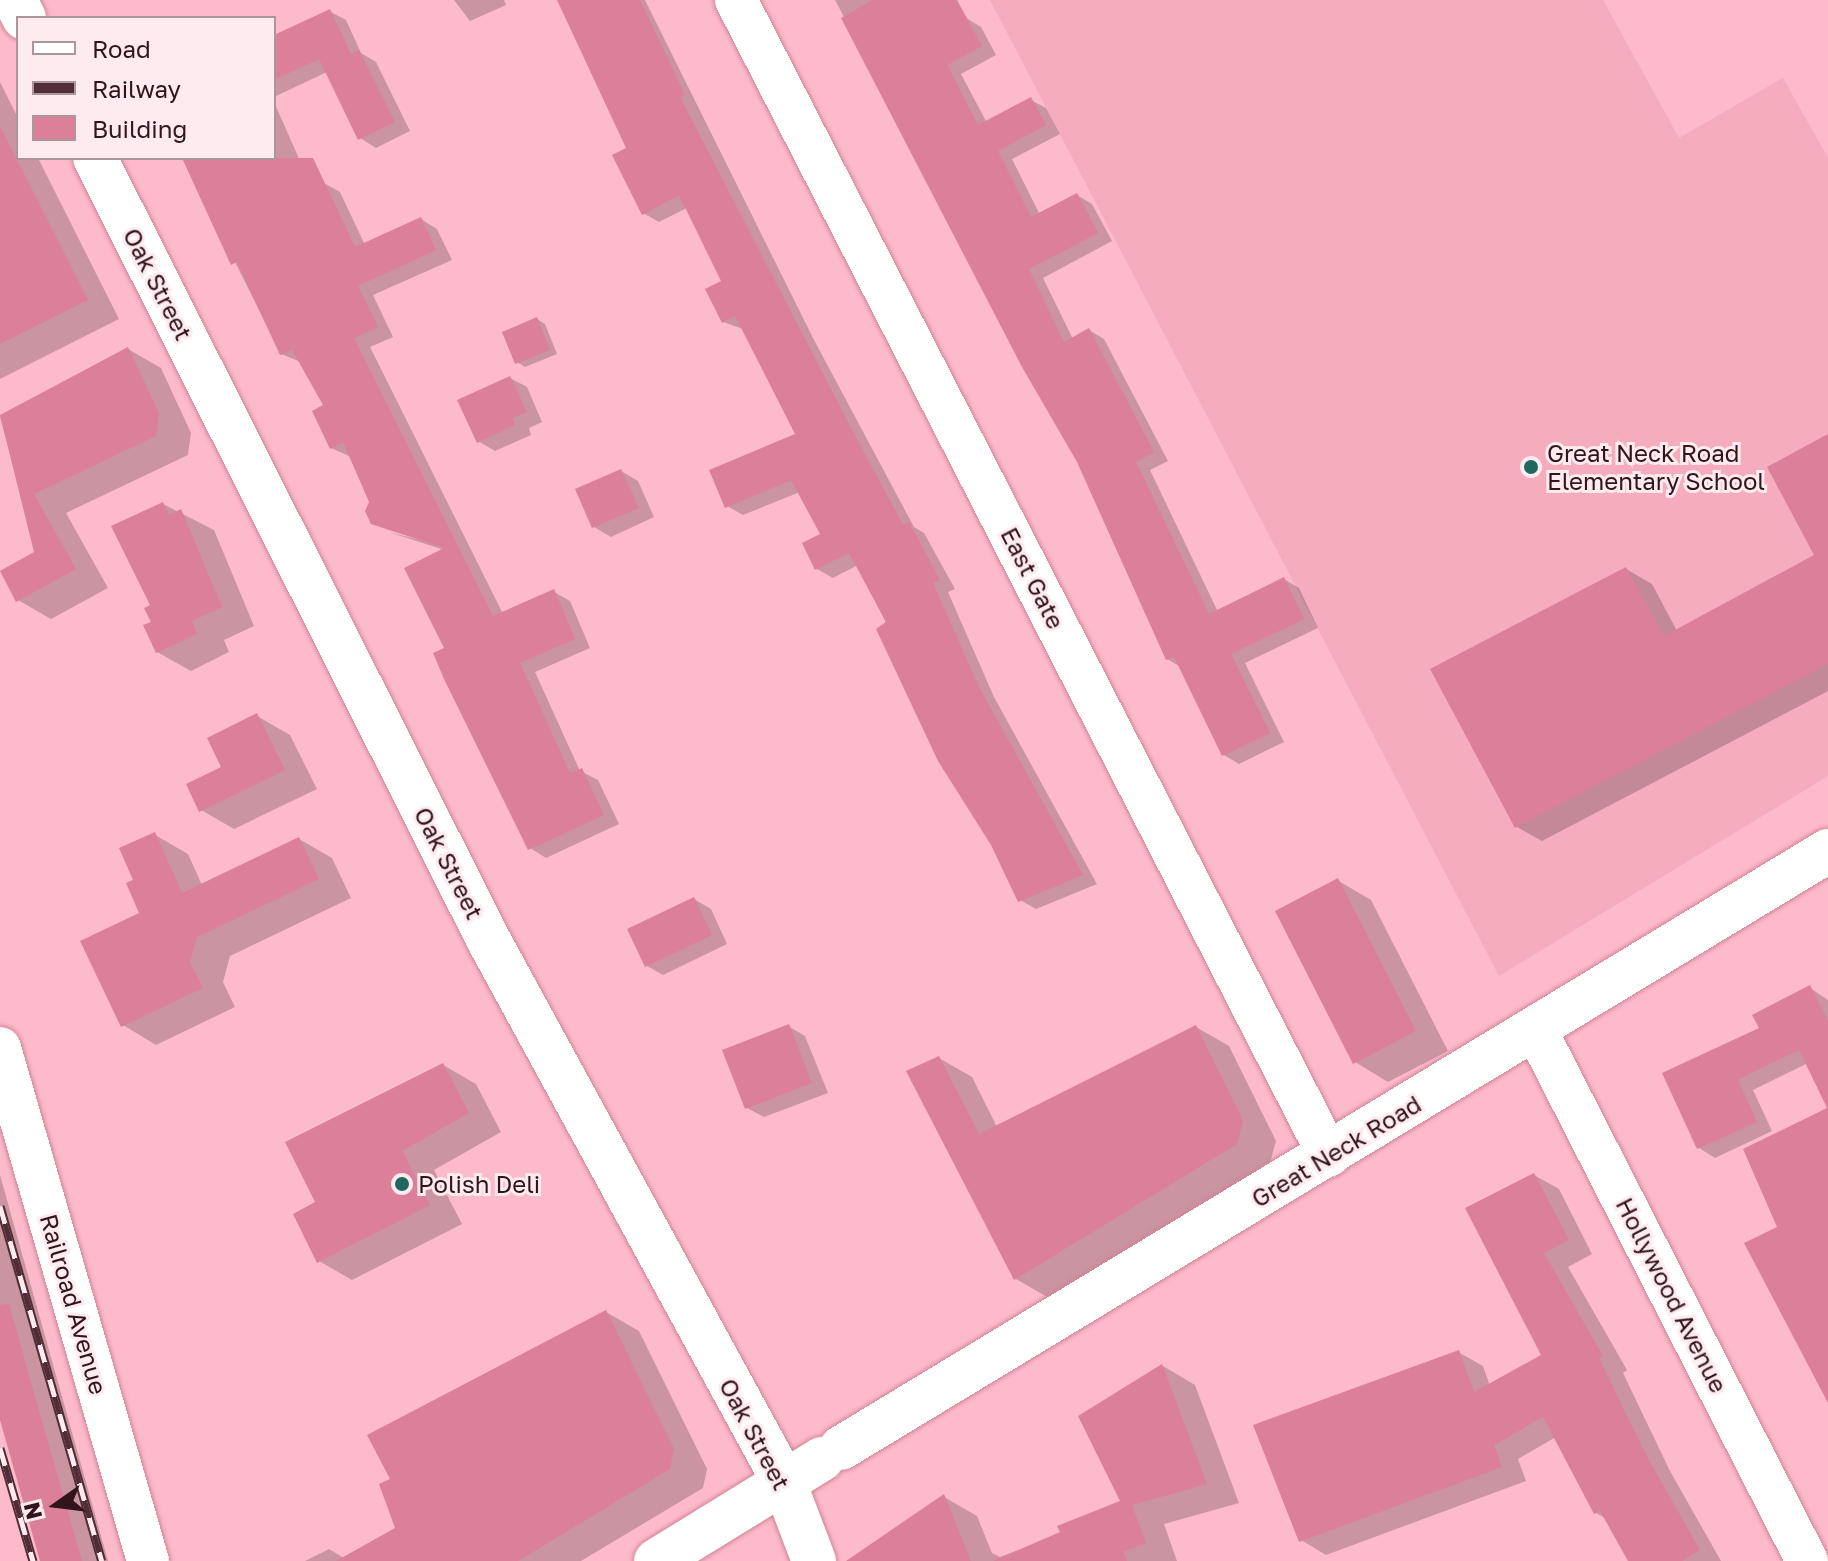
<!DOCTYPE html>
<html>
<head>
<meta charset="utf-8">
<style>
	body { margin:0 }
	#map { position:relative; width:1828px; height:1561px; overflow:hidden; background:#fdbaca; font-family:"Golos Text",sans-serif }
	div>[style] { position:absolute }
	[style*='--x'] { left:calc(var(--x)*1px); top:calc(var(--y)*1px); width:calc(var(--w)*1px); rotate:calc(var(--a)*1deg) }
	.built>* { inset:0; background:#f5acbd }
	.shadow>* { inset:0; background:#0003 }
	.building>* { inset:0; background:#dc7f98 }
	.roads { filter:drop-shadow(0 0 2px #d18296) drop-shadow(0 0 2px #d18296) }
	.minor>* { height:42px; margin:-21px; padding:0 21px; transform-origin:21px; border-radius:21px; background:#fff }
	.secondary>* { height:44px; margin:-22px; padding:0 22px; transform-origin:22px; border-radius:22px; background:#fff }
	.rail>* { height:9px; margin-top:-4.5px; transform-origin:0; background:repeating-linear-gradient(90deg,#fdebef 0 18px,#512d37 0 36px); box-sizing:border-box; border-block:2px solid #512d37 }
	.dots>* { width:22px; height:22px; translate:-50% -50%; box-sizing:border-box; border:4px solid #fdebef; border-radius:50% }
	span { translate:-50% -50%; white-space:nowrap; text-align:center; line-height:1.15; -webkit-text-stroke:6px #fdebef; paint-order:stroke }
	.street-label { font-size:24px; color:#32141c }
	.poi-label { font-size:24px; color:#32141c }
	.left { translate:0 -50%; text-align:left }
	.legend { position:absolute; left:16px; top:16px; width:260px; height:144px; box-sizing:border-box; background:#fdebef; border:2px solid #ac959b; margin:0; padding:10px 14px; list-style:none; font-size:24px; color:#32141c }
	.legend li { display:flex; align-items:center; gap:16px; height:40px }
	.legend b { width:40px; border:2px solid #ac959b }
	.north { position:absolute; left:16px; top:1465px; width:80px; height:80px; -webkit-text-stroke:6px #fdebef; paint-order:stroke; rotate:256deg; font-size:22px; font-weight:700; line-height:32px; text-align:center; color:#32141c }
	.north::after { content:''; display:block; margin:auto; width:28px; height:36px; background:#32141c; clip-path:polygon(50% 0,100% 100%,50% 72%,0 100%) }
</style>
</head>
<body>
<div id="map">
	<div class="built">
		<i style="clip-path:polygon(990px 0,1603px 0,1679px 138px,1783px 78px,1828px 158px,1828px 776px,1499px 976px)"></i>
	</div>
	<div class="shadow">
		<i style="clip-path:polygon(454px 0,504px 0,506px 5px,470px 21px)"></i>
		<i style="clip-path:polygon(559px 0,645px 0,814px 340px,914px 527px,924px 533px,955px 589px,948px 592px,994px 697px,1097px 884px,1036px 909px,1020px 900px,858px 565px,833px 578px,817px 569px,822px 535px,800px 492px,743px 515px,727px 506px,798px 435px,743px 329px,723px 322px,724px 281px,687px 208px,659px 222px,643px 213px,629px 149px)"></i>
		<i style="clip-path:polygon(835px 0,929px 0,966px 18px,981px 27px,996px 55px,961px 74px,987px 123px,1031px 100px,1046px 108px,1060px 134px,1012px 159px,1040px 215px,1077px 195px,1092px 204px,1112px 241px,1043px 278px,1073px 339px,1089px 330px,1104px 339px,1168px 461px,1150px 470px,1218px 612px,1284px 579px,1299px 588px,1318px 628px,1245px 663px,1284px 742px,1239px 764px,1224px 755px,1181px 667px,1167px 659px,1079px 461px)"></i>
		<i style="clip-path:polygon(329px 11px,346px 20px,361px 53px,376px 62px,410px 131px,376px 148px,360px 138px,327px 72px,274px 97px,274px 37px)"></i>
		<i style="clip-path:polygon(0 82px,18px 118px,18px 158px,38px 158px,119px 319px,0 379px)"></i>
		<i style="clip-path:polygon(274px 102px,312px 188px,324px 183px,340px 192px,365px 245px,421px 219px,437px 229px,452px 260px,373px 295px,393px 337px,370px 347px,503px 614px,554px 592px,570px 601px,590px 648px,535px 672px,580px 771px,598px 780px,619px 824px,546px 858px,530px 848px,447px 649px,444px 550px,389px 532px,455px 549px,373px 523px,371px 502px,349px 456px,331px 448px,326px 406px,301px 362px,281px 354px,183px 158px,274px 158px)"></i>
		<i style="clip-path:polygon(537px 319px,545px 324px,557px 354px,525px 367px,517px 362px)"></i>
		<i style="clip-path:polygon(128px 349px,161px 368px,191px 433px,188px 455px,66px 513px,108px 588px,51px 619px,18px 600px,37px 553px,0 417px)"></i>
		<i style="clip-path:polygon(510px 378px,527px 387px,542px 422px,529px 428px,531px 435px,495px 451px,478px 441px)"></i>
		<i style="clip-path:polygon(1828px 437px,1828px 691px,1542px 841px,1517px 827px,1626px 569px,1652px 584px,1677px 631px,1817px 556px)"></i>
		<i style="clip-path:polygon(621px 471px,638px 481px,654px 517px,611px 537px,594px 527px)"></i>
		<i style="clip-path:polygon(163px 504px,214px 530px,254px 626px,224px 640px,229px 652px,191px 671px,157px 652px,153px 606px)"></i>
		<i style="clip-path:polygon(257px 716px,290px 735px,317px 789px,234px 829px,201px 810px)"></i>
		<i style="clip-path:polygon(155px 835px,188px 854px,202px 885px,299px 839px,332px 858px,351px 898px,230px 956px,223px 982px,235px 1007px,156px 1045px,123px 1025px,141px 914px,136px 881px)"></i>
		<i style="clip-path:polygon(1337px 880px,1371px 900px,1448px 1051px,1388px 1082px,1355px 1062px)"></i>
		<i style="clip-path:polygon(694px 899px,711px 909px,727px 944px,663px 975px,647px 966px)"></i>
		<i style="clip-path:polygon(1810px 988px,1828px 1000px,1828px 1077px,1808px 1063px,1753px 1090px,1772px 1131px,1715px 1158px,1699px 1148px,1761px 1029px)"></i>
		<i style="clip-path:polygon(788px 1026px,805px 1036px,828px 1093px,764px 1117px,747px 1108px)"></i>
		<i style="clip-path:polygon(1196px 1027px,1229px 1046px,1276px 1141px,1270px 1163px,1049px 1298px,1016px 1279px,939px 1058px,972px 1077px,997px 1127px)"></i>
		<i style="clip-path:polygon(443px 1065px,476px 1084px,501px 1132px,434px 1170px,462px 1224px,352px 1280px,319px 1261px)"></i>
		<i style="clip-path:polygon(0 1175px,108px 1561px,42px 1561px,0 1413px)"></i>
		<i style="clip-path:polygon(1534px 1175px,1559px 1189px,1592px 1254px,1568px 1267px,1627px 1370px,1623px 1373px,1670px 1471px,1721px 1561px,1631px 1561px,1607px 1519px,1596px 1513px,1556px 1437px,1518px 1459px,1526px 1481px,1326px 1555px,1301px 1540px,1458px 1352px,1483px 1366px,1490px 1386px,1544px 1356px)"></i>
		<i style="clip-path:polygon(606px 1312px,639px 1331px,707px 1469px,703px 1488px,581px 1561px,305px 1561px,329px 1549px,344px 1558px,398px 1529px,392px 1480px)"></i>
		<i style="clip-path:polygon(1163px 1366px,1195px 1385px,1239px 1503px,1164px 1524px,1177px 1561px,884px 1561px,944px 1497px,977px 1516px,992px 1553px,1000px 1557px,1062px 1534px,1122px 1502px)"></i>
	</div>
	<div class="building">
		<i style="clip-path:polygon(557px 0,640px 0,685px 95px,680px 97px,851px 428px,903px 525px,909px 522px,940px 580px,933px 583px,979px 687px,1083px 875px,1018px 902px,991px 845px,938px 761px,876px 629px,886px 622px,849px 553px,815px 570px,802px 543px,820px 534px,791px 480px,725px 508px,709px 470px,795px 434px,735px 316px,722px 323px,705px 289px,721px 281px,679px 195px,642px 215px,612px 155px,626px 148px)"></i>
		<i style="clip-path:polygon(873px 0,957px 0,982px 46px,947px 65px,978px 125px,1031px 97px,1046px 125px,998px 151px,1031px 217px,1077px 193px,1098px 233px,1029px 269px,1064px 342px,1089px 328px,1154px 452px,1136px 462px,1209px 614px,1284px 577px,1304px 619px,1231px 654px,1270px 733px,1222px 756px,1174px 657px,1166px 660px,1077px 462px,1022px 367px,841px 18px)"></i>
		<i style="clip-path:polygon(330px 9px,351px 54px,359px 50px,395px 122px,358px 140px,319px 59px,274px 80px,274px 35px)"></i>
		<i style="clip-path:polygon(0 126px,88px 300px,0 344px)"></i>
		<i style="clip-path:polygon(182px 158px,313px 158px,355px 247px,421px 217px,436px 250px,358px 286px,378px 327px,354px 338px,493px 616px,554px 589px,575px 639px,520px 663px,570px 773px,582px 768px,604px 815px,528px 850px,444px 679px,433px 653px,444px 648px,404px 568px,444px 548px,371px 524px,365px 511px,369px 502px,343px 442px,330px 449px,312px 411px,323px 405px,292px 350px,280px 355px,237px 262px,231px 265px)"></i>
		<i style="clip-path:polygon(537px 317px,550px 350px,515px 364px,502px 332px)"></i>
		<i style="clip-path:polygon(128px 347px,159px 413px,156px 436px,34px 494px,76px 569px,16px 602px,0 571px,34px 552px,0 415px)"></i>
		<i style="clip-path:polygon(510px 376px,527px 412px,513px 418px,515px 425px,477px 443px,457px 400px)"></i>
		<i style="clip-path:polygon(1828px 434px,1828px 664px,1515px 828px,1430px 669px,1626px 567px,1664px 636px,1814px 555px,1767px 467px)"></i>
		<i style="clip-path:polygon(621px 469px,639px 508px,592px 528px,575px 489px)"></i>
		<i style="clip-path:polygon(163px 502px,169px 515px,181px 509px,222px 607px,192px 621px,197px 634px,156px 653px,143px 625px,151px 622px,144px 608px,150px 605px,111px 526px)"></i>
		<i style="clip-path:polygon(257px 713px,285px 770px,199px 812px,186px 784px,221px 767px,207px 738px)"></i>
		<i style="clip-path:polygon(155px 832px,182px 893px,299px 837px,319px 879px,197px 937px,190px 962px,203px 988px,121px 1027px,80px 941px,139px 913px,126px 883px,133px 880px,119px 848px)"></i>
		<i style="clip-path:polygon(1338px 878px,1416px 1031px,1353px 1064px,1275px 911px)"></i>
		<i style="clip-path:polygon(694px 897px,712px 935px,645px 967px,627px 929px)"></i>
		<i style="clip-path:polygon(1810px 985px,1828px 1021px,1828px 1403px,1744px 1243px,1777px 1227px,1743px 1149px,1827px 1108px,1799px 1050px,1738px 1080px,1757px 1122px,1697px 1149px,1662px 1073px,1759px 1028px,1752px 1015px)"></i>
		<i style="clip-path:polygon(789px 1024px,812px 1083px,745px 1109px,722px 1050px)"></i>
		<i style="clip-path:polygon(1196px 1025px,1243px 1121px,1237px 1144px,1014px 1280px,906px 1071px,939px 1056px,979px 1134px)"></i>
		<i style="clip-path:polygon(443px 1063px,469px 1113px,402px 1151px,430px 1205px,317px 1263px,293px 1214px,315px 1202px,285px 1142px)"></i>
		<i style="clip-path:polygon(1534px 1173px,1569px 1240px,1544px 1253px,1603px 1356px,1599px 1358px,1646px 1455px,1700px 1550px,1682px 1561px,1628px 1561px,1600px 1511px,1594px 1514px,1543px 1417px,1494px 1445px,1502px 1467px,1299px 1542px,1253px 1425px,1459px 1350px,1474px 1392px,1541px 1355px,1465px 1208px)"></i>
		<i style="clip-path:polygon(9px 1304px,47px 1439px,82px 1561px,40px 1561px,0 1420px,0 1305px)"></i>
		<i style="clip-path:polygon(606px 1310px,674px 1449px,670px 1469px,518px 1561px,336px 1561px,395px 1528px,379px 1484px,390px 1479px,367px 1435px)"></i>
		<i style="clip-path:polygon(1162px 1364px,1207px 1484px,1132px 1505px,1146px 1543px,1123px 1552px,1127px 1561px,993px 1561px,1060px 1532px,1057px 1526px,1120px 1501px,1078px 1416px)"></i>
		<i style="clip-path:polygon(944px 1494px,971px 1561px,846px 1561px)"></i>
	</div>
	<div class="roads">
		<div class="minor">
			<i style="--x:736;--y:0;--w:1299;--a:62.84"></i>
			<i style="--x:1536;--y:1030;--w:596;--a:62.96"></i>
			<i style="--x:0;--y:1048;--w:534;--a:73.91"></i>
		</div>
		<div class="secondary">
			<i style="--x:15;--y:0;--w:20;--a:63"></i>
			<i style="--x:95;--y:158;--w:874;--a:63.29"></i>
			<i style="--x:488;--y:939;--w:618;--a:61.4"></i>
			<i style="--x:784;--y:1482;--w:85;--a:69.2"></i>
			<i style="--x:841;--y:1448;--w:1154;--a:-31.17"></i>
			<i style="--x:656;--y:1561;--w:195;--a:-31.6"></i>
		</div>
	</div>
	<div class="rail">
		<i style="--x:0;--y:1206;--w:369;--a:74"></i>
		<i style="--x:0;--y:1448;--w:118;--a:73.7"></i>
	</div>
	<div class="dots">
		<i style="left:1531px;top:467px;background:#1f685f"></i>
		<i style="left:402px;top:1184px;background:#1f685f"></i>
	</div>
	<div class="street-label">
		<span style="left:158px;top:284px;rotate:63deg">Oak Street</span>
		<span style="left:1033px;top:578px;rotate:63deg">East Gate</span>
		<span style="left:449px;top:863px;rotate:63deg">Oak Street</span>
		<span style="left:1336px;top:1151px;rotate:-31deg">Great Neck Road</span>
		<span style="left:1672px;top:1295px;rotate:63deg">Hollywood Avenue</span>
		<span style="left:74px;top:1304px;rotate:74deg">Railroad Avenue</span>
		<span style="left:755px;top:1434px;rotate:62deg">Oak Street</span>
	</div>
	<div class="poi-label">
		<span class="left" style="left:1547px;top:467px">Great Neck Road<br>Elementary School</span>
		<span class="left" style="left:418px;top:1184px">Polish Deli</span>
	</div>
	<ul class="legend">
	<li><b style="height:10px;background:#fff"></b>Road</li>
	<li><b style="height:10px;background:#512d37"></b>Railway</li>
	<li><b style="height:22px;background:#dc7f98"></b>Building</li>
	</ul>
	<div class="north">N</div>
</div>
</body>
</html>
